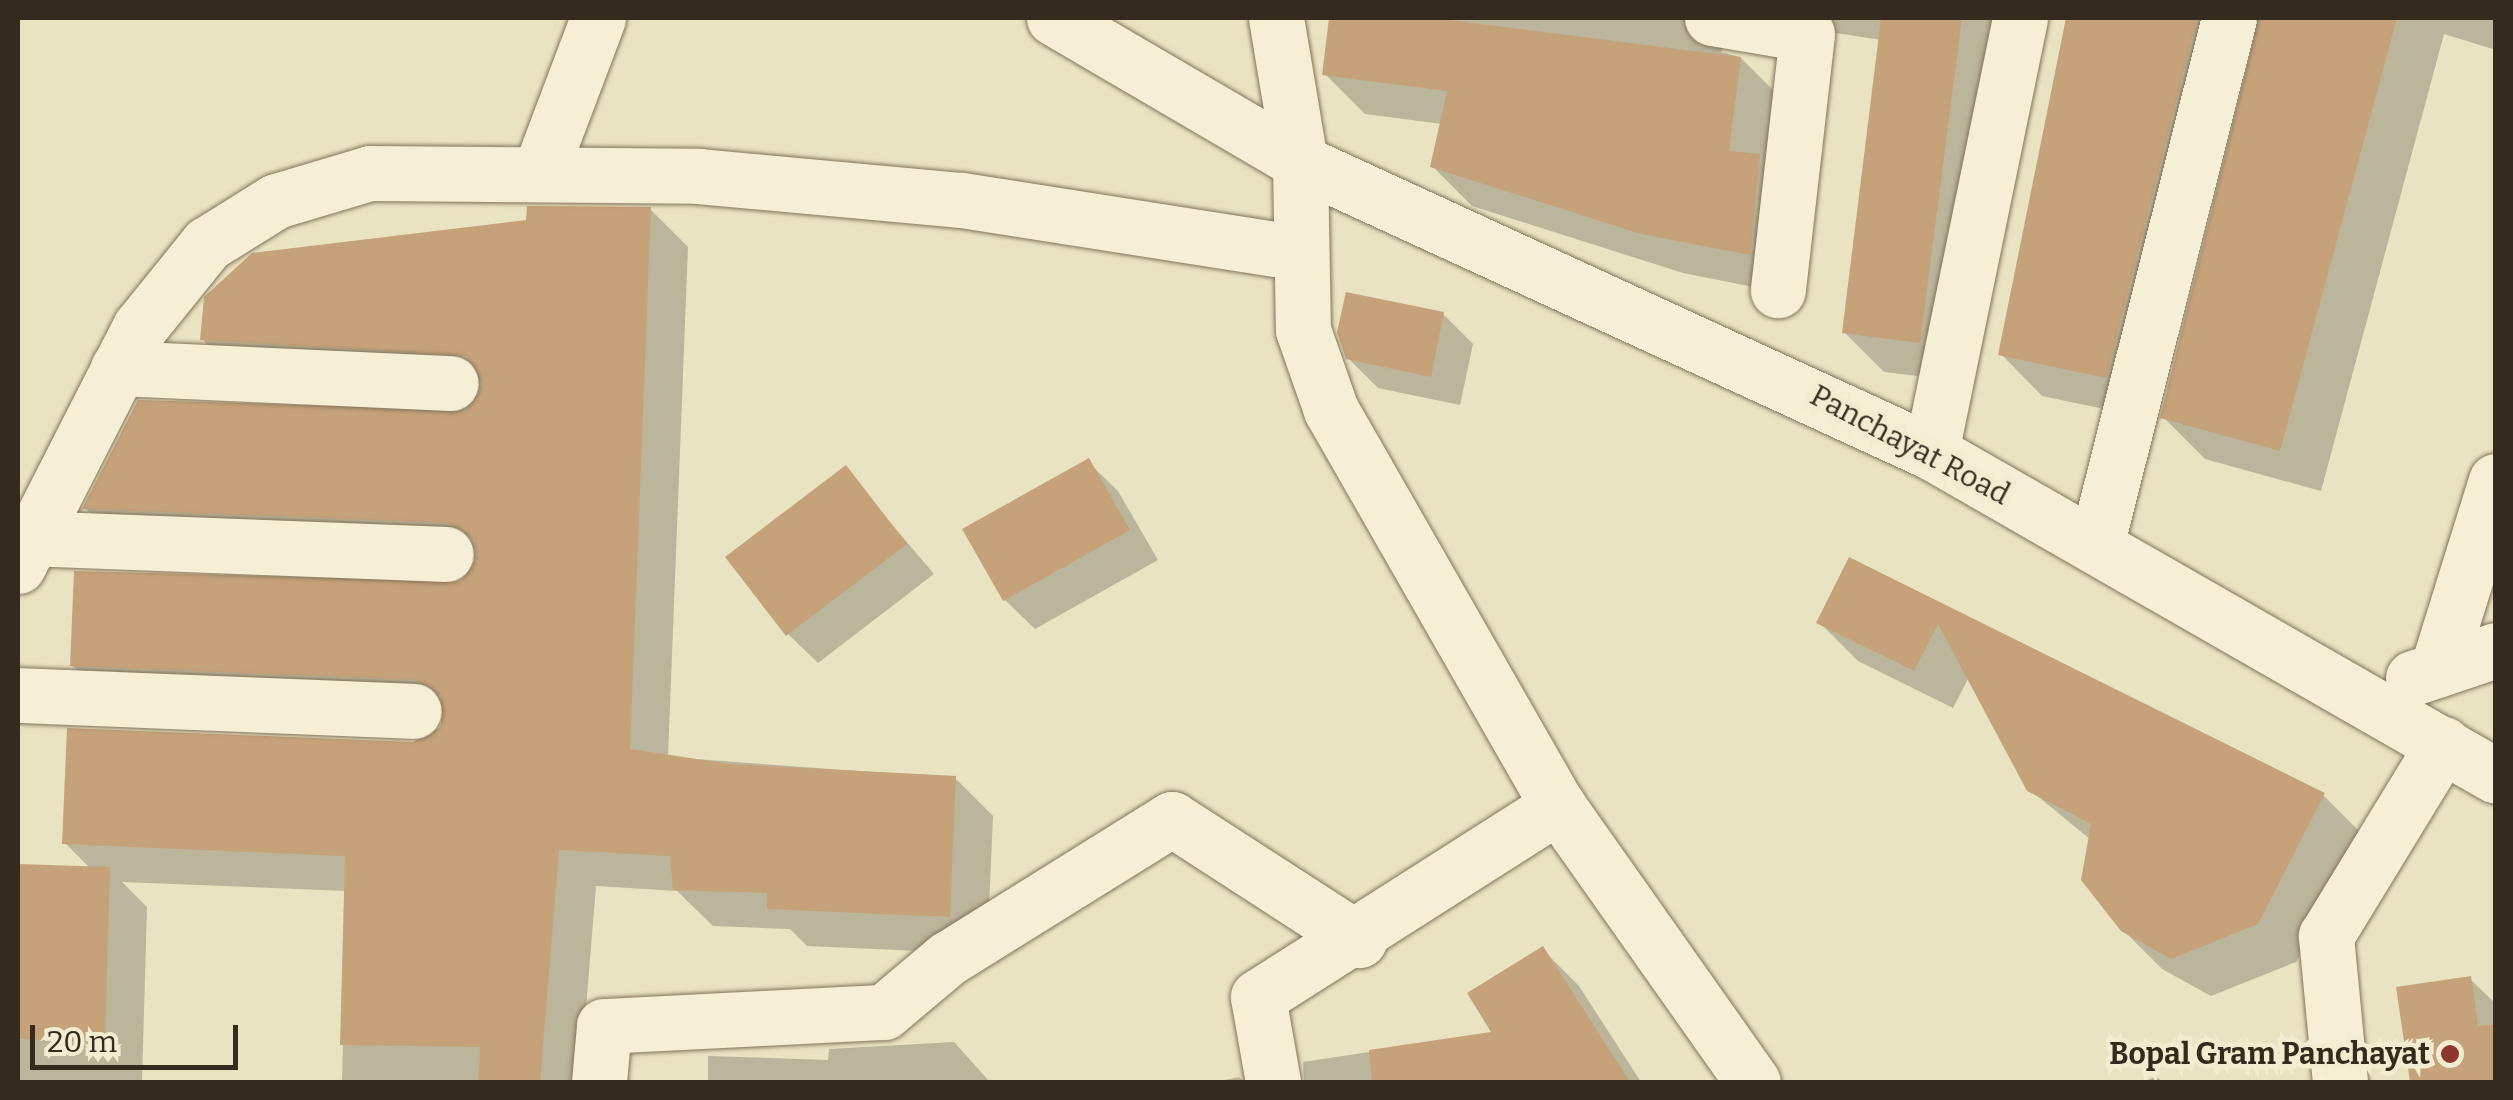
<!DOCTYPE html>
<html>
<head>
<meta charset="utf-8">
<style>
	body { margin:0 }
	#map { position:relative; width:2513px; height:1100px; overflow:hidden; background:#eae3c2; font-family:Bitter,serif }
	div>[style] { position:absolute }
	[style*='--x'] { left:calc(var(--x)*1px); top:calc(var(--y)*1px); width:calc(var(--w)*1px); rotate:calc(var(--a)*1deg) }
	.shadow>* { inset:0; background:#0003 }
	.building>* { inset:0; background:#c6a27b }
	.roads { filter:drop-shadow(0 0 2px #83745b) drop-shadow(0 0 2px #83745b) }
	.minor>* { height:55px; margin:-27.5px; padding:0 27.5px; transform-origin:27.5px; border-radius:27.5px; background:#f6efd5 }
	.dots>* { width:28px; height:28px; translate:-50% -50%; box-sizing:border-box; border:5px solid #f2ecd1; border-radius:50% }
	span { translate:-50% -50%; white-space:nowrap; text-align:center; line-height:1.15; -webkit-text-stroke:9px #f2ecd1; paint-order:stroke }
	.street-label { font-size:30px; color:#342b1e }
	.poi-label { font-size:30px; color:#342b1e; font-weight:700 }
	.right { translate:-100% -50%; text-align:right }
	.frame { position:absolute; inset:0; border:20px solid #342b1e; pointer-events:none }
	.scale { position:absolute; left:30px; top:1025px; width:208px; height:45px; box-sizing:border-box; border:5px solid #342b1e; border-top:0; padding-left:12px; font-size:30px; line-height:35px; white-space:nowrap; color:#342b1e; -webkit-text-stroke:8px #f2ecd1; paint-order:stroke }
</style>
</head>
<body>
<div id="map">
	<div class="shadow">
		<i style="clip-path:polygon(1332px 18px,2006px 18px,1959px 381px,1884px 372px,1844px 332px,1881px 40px,1791px 26px,1727px 39px,1721px 52px,1740px 57px,1780px 97px,1789px 294px,1683px 273px,1472px 206px,1432px 166px,1442px 124px,1365px 114px,1325px 74px)"></i>
		<i style="clip-path:polygon(2069px 18px,2496px 18px,2496px 50px,2444px 34px,2321px 491px,2205px 459px,2163px 417px,2261px 29px,2239px 52px,2147px 418px,2042px 396px,2001px 354px)"></i>
		<i style="clip-path:polygon(650px 209px,688px 247px,668px 757px,955px 778px,993px 816px,987px 954px,807px 946px,790px 929px,713px 926px,677px 891px,596px 886px,582px 1057px,598px 1082px,342px 1082px,347px 891px,122px 882px,147px 907px,142px 1082px,18px 1082px,18px 867px,91px 869px,65px 843px,431px 740px,446px 716px,110px 703px,72px 665px,445px 588px,475px 571px,475px 559px,123px 546px,85px 508px,479px 402px,480px 388px,240px 377px,202px 339px)"></i>
		<i style="clip-path:polygon(1443px 314px,1473px 344px,1460px 405px,1378px 388px,1348px 358px)"></i>
		<i style="clip-path:polygon(1088px 462px,1118px 491px,1158px 560px,1035px 629px,1005px 600px,965px 530px)"></i>
		<i style="clip-path:polygon(845px 469px,934px 574px,818px 663px,788px 634px)"></i>
		<i style="clip-path:polygon(1851px 560px,2323px 795px,2362px 834px,2296px 962px,2211px 996px,2162px 969px,2122px 929px,2091px 840px,2029px 789px,1969px 677px,1953px 708px,1858px 661px,1819px 622px)"></i>
		<i style="clip-path:polygon(1542px 949px,1579px 986px,1641px 1082px,1304px 1082px,1303px 1062px,1495px 1033px)"></i>
		<i style="clip-path:polygon(2470px 979px,2496px 1004px,2496px 1082px,2412px 1082px,2398px 990px)"></i>
		<i style="clip-path:polygon(954px 1042px,990px 1082px,708px 1082px,708px 1056px,828px 1060px,829px 1049px)"></i>
		<i style="clip-path:polygon(2156px 1076px,2162px 1082px,2144px 1082px)"></i>
		<i style="clip-path:polygon(1239px 1077px,1245px 1082px,1215px 1082px)"></i>
	</div>
	<div class="building">
		<i style="clip-path:polygon(1329px 18px,1434px 18px,1741px 57px,1729px 151px,1760px 154px,1750px 255px,1641px 234px,1430px 167px,1447px 91px,1322px 75px)"></i>
		<i style="clip-path:polygon(1881px 18px,1962px 18px,1920px 343px,1842px 333px)"></i>
		<i style="clip-path:polygon(2066px 18px,2197px 18px,2106px 378px,1998px 355px)"></i>
		<i style="clip-path:polygon(2259px 18px,2397px 18px,2280px 451px,2160px 418px)"></i>
		<i style="clip-path:polygon(527px 206px,651px 207px,630px 749px,730px 764px,956px 776px,950px 917px,767px 909px,767px 893px,673px 890px,670px 856px,559px 850px,540px 1082px,478px 1082px,480px 1047px,340px 1045px,345px 856px,62px 844px,67px 728px,413px 742px,441px 727px,441px 696px,415px 680px,70px 666px,74px 571px,461px 581px,477px 556px,474px 540px,448px 523px,82px 509px,138px 400px,466px 410px,482px 383px,467px 356px,200px 340px,204px 297px,252px 253px,526px 220px)"></i>
		<i style="clip-path:polygon(1346px 292px,1444px 312px,1431px 377px,1346px 359px,1337px 332px)"></i>
		<i style="clip-path:polygon(1089px 458px,1130px 530px,1003px 601px,962px 529px)"></i>
		<i style="clip-path:polygon(846px 465px,907px 544px,786px 636px,725px 557px)"></i>
		<i style="clip-path:polygon(1849px 557px,2325px 793px,2258px 924px,2171px 959px,2121px 931px,2081px 880px,2091px 824px,2027px 791px,1938px 624px,1914px 671px,1816px 623px)"></i>
		<i style="clip-path:polygon(18px 864px,110px 867px,105px 1042px,18px 1039px)"></i>
		<i style="clip-path:polygon(1543px 946px,1630px 1082px,1372px 1082px,1369px 1050px,1491px 1032px,1467px 993px)"></i>
		<i style="clip-path:polygon(2471px 976px,2478px 1026px,2496px 1024px,2496px 1082px,2410px 1082px,2396px 987px)"></i>
	</div>
	<div class="roads">
		<div class="minor">
			<i style="--x:1054;--y:18;--w:285;--a:30.3"></i>
			<i style="--x:1300;--y:162;--w:694;--a:24.68"></i>
			<i style="--x:1931;--y:452;--w:651;--a:29.83"></i>
			<i style="--x:1276;--y:18;--w:146;--a:80.5"></i>
			<i style="--x:1300;--y:162;--w:168;--a:89"></i>
			<i style="--x:1303;--y:330;--w:85;--a:70.7"></i>
			<i style="--x:1331;--y:410;--w:456;--a:60.2"></i>
			<i style="--x:1558;--y:806;--w:338;--a:54.8"></i>
			<i style="--x:1712;--y:18;--w:96;--a:9.6"></i>
			<i style="--x:1807;--y:34;--w:258;--a:96.5"></i>
			<i style="--x:541;--y:169;--w:161;--a:-69.3"></i>
			<i style="--x:118;--y:368;--w:333;--a:2.6"></i>
			<i style="--x:1931;--y:452;--w:443;--a:-78.4"></i>
			<i style="--x:29;--y:538;--w:417;--a:2.2"></i>
			<i style="--x:2096;--y:546;--w:544;--a:-75.86"></i>
			<i style="--x:18;--y:566;--w:268;--a:-63"></i>
			<i style="--x:140;--y:327;--w:107;--a:-51.1"></i>
			<i style="--x:207;--y:244;--w:81;--a:-31.9"></i>
			<i style="--x:276;--y:201;--w:98;--a:-16.6"></i>
			<i style="--x:370;--y:173;--w:328;--a:0.5"></i>
			<i style="--x:698;--y:176;--w:265;--a:5.2"></i>
			<i style="--x:962;--y:200;--w:343;--a:8.9"></i>
			<i style="--x:2437;--y:670;--w:198;--a:-72.7"></i>
			<i style="--x:2413;--y:678;--w:88;--a:-18.6"></i>
			<i style="--x:18;--y:695;--w:396;--a:2.3"></i>
			<i style="--x:599;--y:1082;--w:56;--a:-84.9"></i>
			<i style="--x:604;--y:1026;--w:280;--a:-2.9"></i>
			<i style="--x:884;--y:1012;--w:82;--a:-40.1"></i>
			<i style="--x:947;--y:959;--w:265;--a:-31.9"></i>
			<i style="--x:1172;--y:819;--w:223;--a:32.9"></i>
			<i style="--x:1273;--y:1082;--w:86;--a:-100"></i>
			<i style="--x:1258;--y:997;--w:356;--a:-32.5"></i>
			<i style="--x:2340;--y:1082;--w:147;--a:-95.5"></i>
			<i style="--x:2326;--y:936;--w:225;--a:-58.6"></i>
		</div>
	</div>
	<div class="dots">
		<i style="left:2450px;top:1054px;background:#8d382f"></i>
	</div>
	<div class="street-label">
		<span style="left:1910px;top:445px;rotate:28deg">Panchayat Road</span>
	</div>
	<div class="poi-label">
		<span class="right" style="left:2430px;top:1054px">Bopal Gram Panchayat</span>
	</div>
	<div class="frame"></div>
	<div class="scale">20 m</div>
</div>
</body>
</html>
